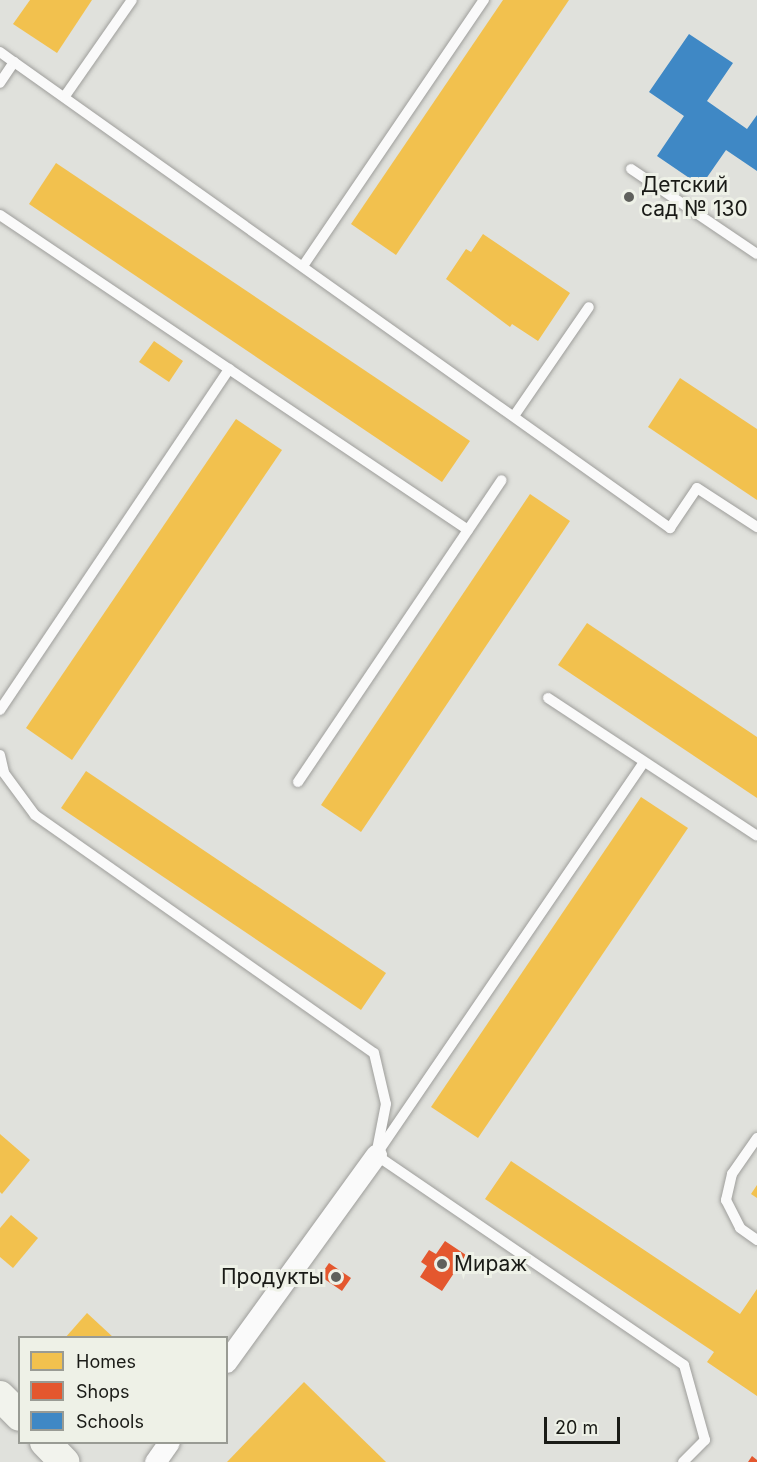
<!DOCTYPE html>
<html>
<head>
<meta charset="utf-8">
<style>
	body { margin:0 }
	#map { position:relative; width:757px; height:1462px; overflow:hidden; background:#e0e1dc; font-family:Inter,sans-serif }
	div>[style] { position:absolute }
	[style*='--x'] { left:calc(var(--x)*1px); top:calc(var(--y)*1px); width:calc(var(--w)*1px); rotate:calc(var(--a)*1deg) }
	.homes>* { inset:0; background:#f2c14e }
	.shops>* { inset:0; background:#e4572e }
	.schools>* { inset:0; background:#3f88c5 }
	.roads { filter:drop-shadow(0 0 2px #9e9e9b) drop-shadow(0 0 2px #9e9e9b) }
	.lane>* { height:10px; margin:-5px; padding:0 5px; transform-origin:5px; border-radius:5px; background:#fafafa }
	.street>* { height:21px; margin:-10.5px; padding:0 10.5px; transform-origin:10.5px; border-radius:10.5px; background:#fafafa }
	.secondary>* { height:30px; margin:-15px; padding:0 15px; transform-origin:15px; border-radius:15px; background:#f2f3ed }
	.dots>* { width:16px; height:16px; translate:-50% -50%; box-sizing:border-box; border:3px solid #eef1e7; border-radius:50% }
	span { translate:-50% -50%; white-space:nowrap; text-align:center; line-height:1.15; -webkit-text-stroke:6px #eef1e7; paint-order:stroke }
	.poi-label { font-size:21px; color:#1a1b17 }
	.left { translate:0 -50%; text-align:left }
	.right { translate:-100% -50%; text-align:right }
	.legend { position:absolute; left:18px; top:1336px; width:210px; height:108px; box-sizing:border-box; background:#eef1e7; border:2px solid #999b94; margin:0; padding:8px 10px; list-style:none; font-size:18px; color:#1a1b17 }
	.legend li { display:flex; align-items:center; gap:12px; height:30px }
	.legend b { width:30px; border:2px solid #999b94 }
	.scale { position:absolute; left:544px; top:1417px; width:76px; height:27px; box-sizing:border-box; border:3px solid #1a1b17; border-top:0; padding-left:8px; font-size:18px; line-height:21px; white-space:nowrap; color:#1a1b17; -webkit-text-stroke:4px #eef1e7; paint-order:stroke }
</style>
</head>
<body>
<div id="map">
	<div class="homes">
		<i style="clip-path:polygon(30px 0,92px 0,57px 53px,13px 24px)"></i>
		<i style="clip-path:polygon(503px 0,569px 0,396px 255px,351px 224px)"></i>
		<i style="clip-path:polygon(56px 163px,470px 441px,442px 482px,29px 204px)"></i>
		<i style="clip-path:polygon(483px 234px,570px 293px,538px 341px,512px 324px,510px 327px,446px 279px,466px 249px,471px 252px)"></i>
		<i style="clip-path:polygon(154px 341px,183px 361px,169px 382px,139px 362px)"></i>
		<i style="clip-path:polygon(680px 378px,757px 429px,757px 500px,648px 427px)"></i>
		<i style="clip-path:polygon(236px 419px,282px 450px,72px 760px,26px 728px)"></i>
		<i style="clip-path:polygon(530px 494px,570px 521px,361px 832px,321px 805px)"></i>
		<i style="clip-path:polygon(587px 623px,757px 737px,757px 798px,558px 665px)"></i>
		<i style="clip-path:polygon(86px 771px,386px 973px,361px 1010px,61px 808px)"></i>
		<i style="clip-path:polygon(641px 797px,688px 828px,478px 1138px,431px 1107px)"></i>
		<i style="clip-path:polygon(0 1134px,30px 1160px,2px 1194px,0 1192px)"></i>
		<i style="clip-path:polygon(511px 1161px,740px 1314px,757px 1289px,757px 1396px,707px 1362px,714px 1352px,485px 1199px)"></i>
		<i style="clip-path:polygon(757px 1185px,757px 1198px,751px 1194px)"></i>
		<i style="clip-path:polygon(11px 1215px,38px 1238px,13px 1268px,0 1257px,0 1228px)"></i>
		<i style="clip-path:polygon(87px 1313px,114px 1338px,65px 1338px)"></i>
		<i style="clip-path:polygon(304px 1382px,386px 1462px,227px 1462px)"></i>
	</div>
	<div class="shops">
		<i style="clip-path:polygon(445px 1241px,466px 1255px,442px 1291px,420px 1277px,427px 1266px,421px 1262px,429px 1250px,436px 1254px)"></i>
		<i style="clip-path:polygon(329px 1263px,351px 1278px,342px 1291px,320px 1276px)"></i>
		<i style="clip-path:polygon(752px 1456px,757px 1460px,757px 1462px,748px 1462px)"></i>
	</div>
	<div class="schools">
		<i style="clip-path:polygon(689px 34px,733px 63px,707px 101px,747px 129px,757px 115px,757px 171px,726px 150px,701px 186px,657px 156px,684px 116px,649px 92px)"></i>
	</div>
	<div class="roads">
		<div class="lane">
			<i style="--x:0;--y:52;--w:17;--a:36"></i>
			<i style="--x:14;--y:62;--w:25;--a:124"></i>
			<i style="--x:14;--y:62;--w:805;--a:35.39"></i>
			<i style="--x:670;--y:528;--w:48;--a:-56"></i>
			<i style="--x:697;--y:488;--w:72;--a:33"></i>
			<i style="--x:65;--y:96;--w:117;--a:-55.1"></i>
			<i style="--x:631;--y:169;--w:152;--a:34"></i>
			<i style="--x:0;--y:215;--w:564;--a:33.94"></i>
			<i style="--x:303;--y:266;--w:322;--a:-55.8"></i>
			<i style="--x:514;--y:416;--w:132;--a:-55.5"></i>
			<i style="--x:548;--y:698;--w:250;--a:33.4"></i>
			<i style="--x:0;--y:710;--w:411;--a:-56.1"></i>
			<i style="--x:0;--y:755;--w:18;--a:77"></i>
			<i style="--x:4;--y:773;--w:52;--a:53.6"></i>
			<i style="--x:35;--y:815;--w:414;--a:35.1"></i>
			<i style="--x:374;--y:1053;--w:52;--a:76.8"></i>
			<i style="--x:386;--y:1104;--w:47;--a:101.1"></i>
			<i style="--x:644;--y:762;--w:476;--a:124.3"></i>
			<i style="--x:376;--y:1155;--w:373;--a:34.3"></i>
			<i style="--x:684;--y:1365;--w:78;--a:74.4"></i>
			<i style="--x:705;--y:1440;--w:31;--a:135"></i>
			<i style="--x:298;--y:782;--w:364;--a:-56"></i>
			<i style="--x:757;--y:1138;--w:44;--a:124.8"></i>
			<i style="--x:732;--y:1174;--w:27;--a:103"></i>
			<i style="--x:726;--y:1200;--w:31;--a:63"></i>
			<i style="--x:740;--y:1228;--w:21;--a:35"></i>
		</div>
		<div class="street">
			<i style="--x:226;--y:1362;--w:256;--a:-54.1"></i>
			<i style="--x:155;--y:1462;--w:24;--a:-55"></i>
		</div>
		<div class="secondary">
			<i style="--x:0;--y:1396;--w:28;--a:45"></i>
			<i style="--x:45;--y:1442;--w:28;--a:46"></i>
		</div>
	</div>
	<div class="dots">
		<i style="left:629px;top:197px;background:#5f605c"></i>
		<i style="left:442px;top:1264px;background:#5f605c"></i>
		<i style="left:336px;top:1277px;background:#5f605c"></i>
	</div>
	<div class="poi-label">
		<span class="left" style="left:641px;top:197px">Детский<br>сад № 130</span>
		<span class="left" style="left:454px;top:1264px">Мираж</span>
		<span class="right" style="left:324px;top:1277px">Продукты</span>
	</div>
	<ul class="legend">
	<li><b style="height:16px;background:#f2c14e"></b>Homes</li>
	<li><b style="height:16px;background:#e4572e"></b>Shops</li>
	<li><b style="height:16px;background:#3f88c5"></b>Schools</li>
	</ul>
	<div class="scale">20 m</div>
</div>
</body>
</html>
